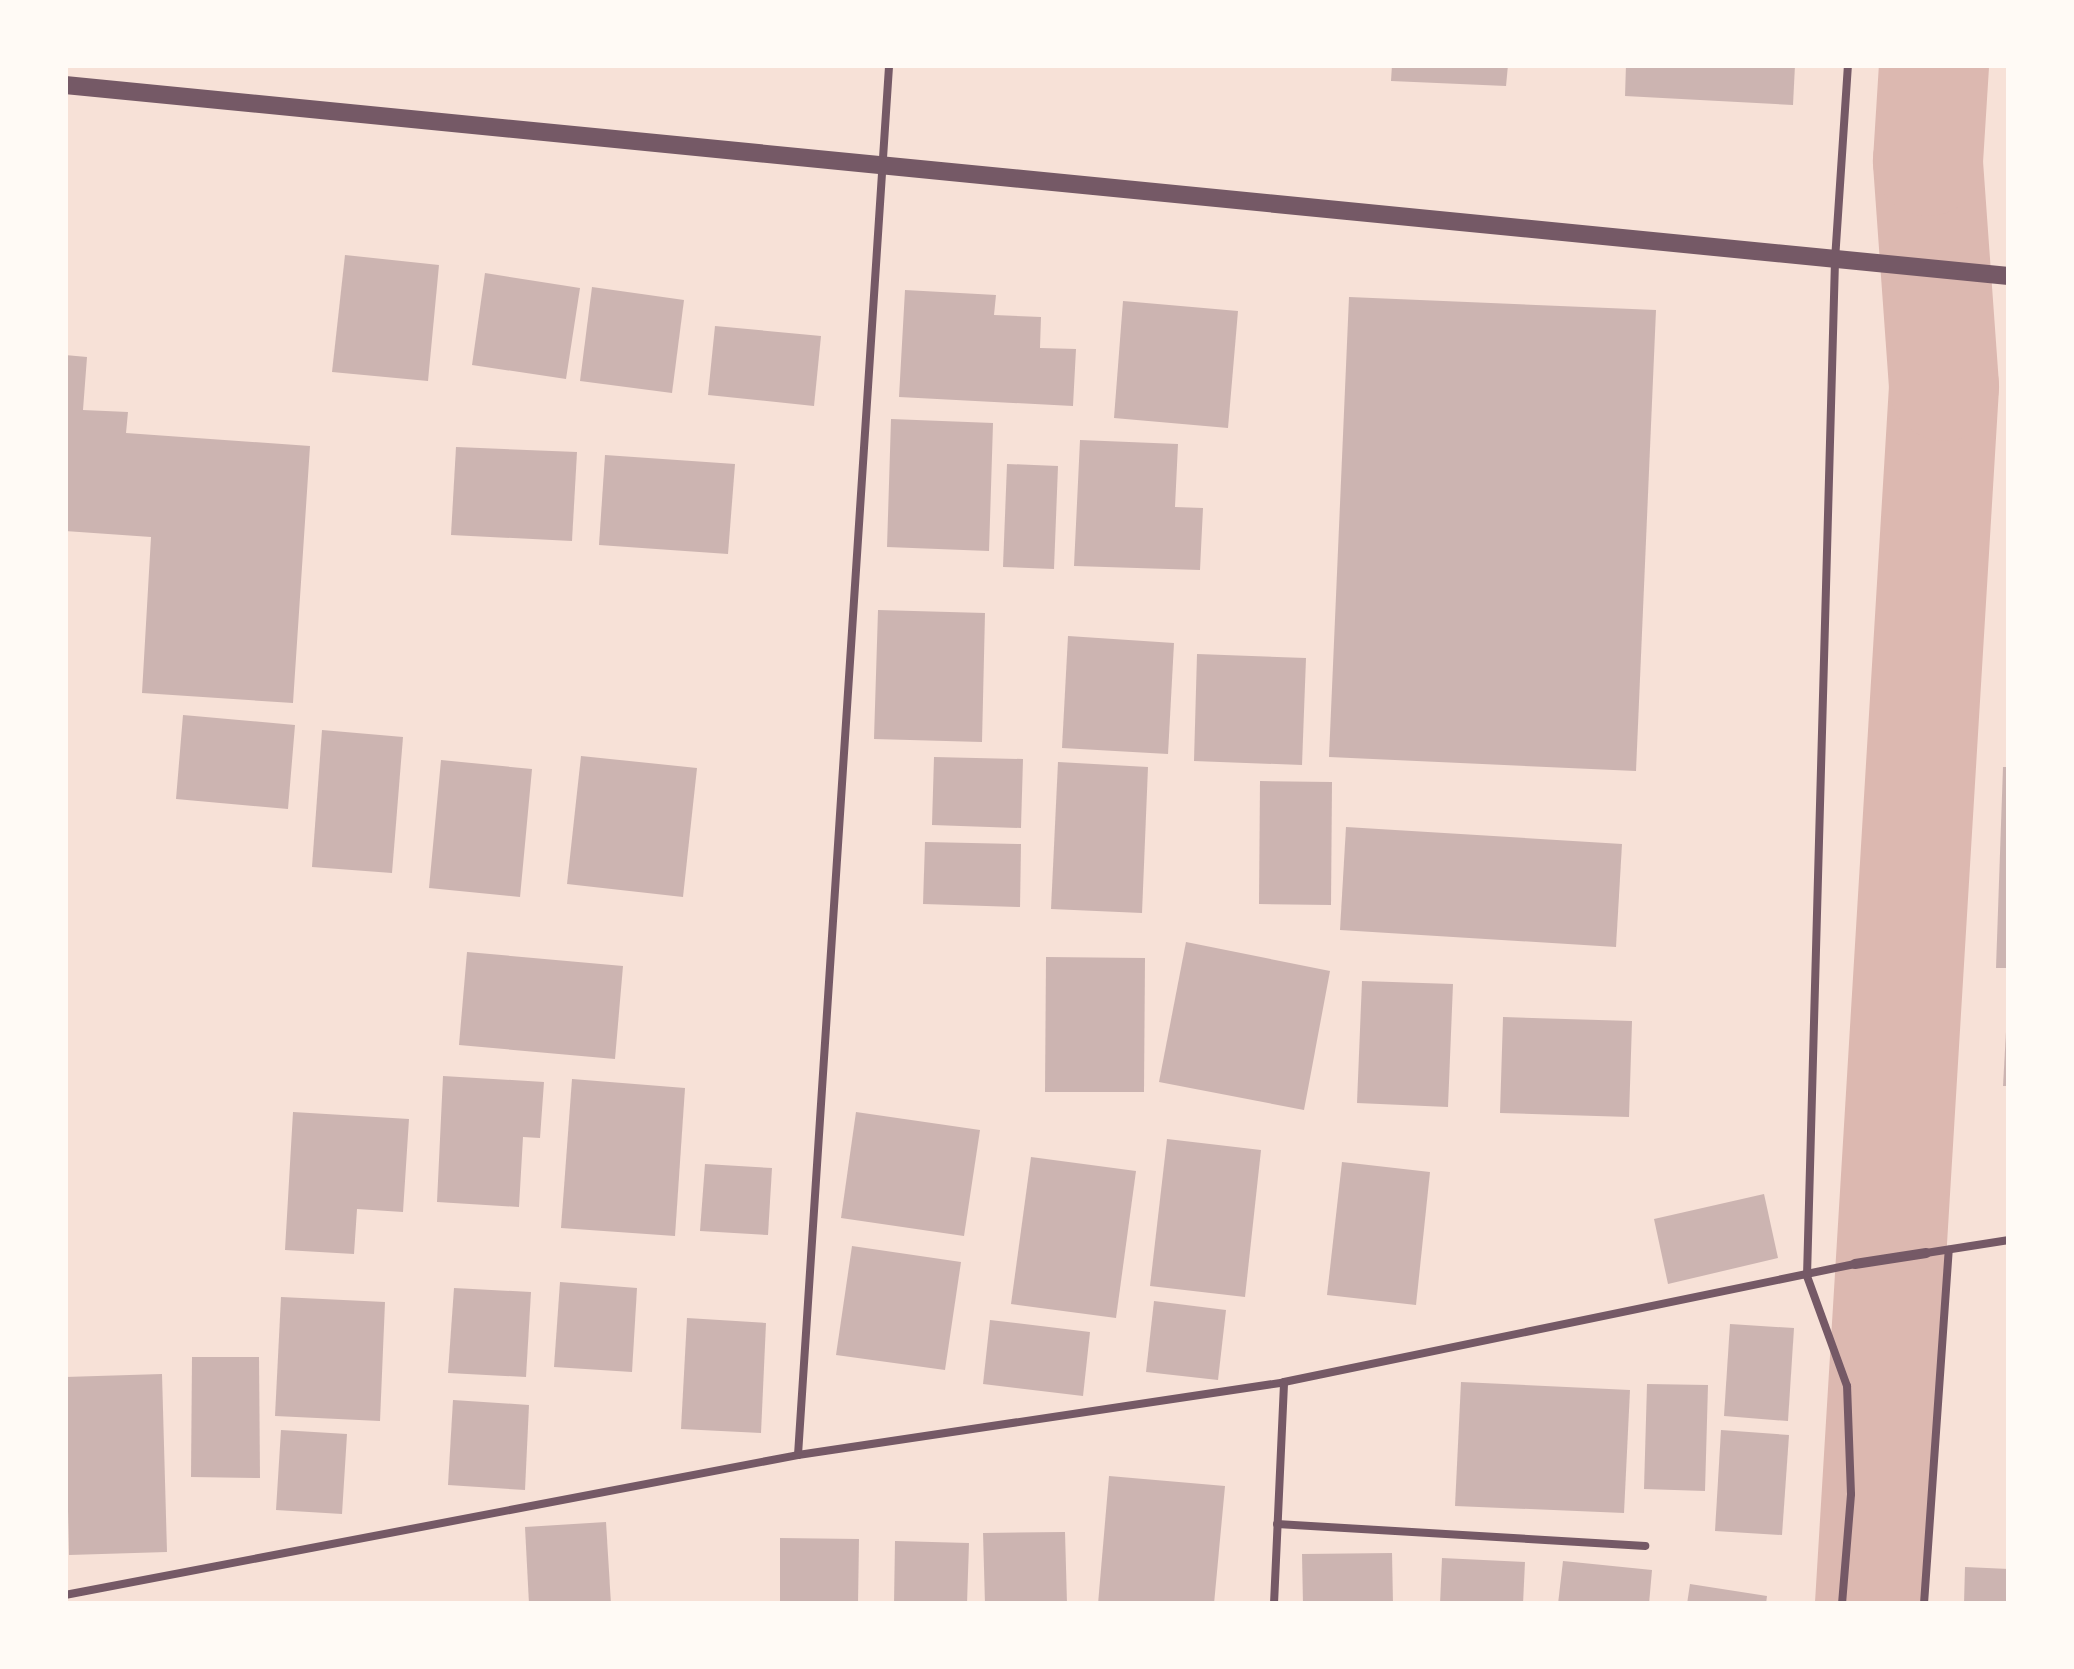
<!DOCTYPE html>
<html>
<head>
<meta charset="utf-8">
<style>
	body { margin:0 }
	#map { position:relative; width:2074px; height:1669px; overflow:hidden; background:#f7e1d7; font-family:Figtree,sans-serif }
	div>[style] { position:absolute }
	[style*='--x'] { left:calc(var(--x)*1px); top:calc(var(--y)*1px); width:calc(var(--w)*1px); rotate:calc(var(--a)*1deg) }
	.river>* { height:110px; margin:-55px; padding:0 55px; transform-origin:55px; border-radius:55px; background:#dcb8b0 }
	.building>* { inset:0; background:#ccb4b1 }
	.service>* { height:8px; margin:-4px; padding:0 4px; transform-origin:4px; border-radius:4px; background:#755966 }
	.minor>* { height:10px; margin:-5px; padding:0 5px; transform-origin:5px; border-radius:5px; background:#755966 }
	.tertiary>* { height:18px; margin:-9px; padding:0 9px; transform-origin:9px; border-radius:9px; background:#755966 }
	span { translate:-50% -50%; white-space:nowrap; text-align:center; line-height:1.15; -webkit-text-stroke:8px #fffaf5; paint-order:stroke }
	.frame { position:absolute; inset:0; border:68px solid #fffaf5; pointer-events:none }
</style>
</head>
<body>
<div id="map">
	<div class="river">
		<i style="--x:1870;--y:1604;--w:1220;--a:-86.52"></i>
		<i style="--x:1944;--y:386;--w:226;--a:-94.1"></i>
		<i style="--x:1928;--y:161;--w:96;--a:-86.4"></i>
	</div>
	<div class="building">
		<i style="clip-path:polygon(1392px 65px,1508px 65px,1506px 86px,1391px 81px)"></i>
		<i style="clip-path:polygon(1626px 65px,1795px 65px,1793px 105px,1625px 96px)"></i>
		<i style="clip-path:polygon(345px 255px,439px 265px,428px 381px,332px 372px)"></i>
		<i style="clip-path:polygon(485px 273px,580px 288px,566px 379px,472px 365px)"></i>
		<i style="clip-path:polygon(592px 287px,684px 300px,672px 393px,580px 381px)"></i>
		<i style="clip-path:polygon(905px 290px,996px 295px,994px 315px,1041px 317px,1040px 348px,1076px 349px,1073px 406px,899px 397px)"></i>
		<i style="clip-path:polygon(1349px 297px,1656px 310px,1636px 771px,1329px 757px)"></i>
		<i style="clip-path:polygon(1123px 301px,1238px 311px,1228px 428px,1114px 418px)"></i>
		<i style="clip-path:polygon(715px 326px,821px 336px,814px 406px,708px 395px)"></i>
		<i style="clip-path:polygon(65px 355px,87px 357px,83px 410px,128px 412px,126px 433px,310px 446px,293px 703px,142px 693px,151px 537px,65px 531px)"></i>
		<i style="clip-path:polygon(891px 419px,993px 423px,989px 551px,887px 547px)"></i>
		<i style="clip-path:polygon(1080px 440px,1178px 444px,1175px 507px,1203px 508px,1200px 570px,1074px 566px)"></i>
		<i style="clip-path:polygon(456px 447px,577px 452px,572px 541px,451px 535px)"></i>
		<i style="clip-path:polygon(605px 455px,735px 464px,728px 554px,599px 545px)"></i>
		<i style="clip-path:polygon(1007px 464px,1058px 466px,1054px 569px,1003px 567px)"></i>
		<i style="clip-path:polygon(878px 610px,985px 613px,982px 742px,874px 739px)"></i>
		<i style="clip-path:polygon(1068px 636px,1174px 643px,1168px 754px,1062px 748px)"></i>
		<i style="clip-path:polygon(1197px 654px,1306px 658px,1302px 765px,1194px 761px)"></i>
		<i style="clip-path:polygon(183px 715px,295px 725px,288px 809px,176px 799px)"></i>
		<i style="clip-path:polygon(322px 730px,403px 737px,392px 873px,312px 867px)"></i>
		<i style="clip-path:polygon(581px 756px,697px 768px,683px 897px,567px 884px)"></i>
		<i style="clip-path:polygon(934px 757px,1023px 759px,1021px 828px,932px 825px)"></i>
		<i style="clip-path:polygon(441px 760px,532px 769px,520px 897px,429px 888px)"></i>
		<i style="clip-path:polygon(1058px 762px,1148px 767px,1142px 913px,1051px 909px)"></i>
		<i style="clip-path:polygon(2003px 767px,2009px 767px,2009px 968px,1996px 968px)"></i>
		<i style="clip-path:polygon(1260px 781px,1332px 782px,1331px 905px,1259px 904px)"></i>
		<i style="clip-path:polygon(1346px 827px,1622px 844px,1616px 947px,1340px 930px)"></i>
		<i style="clip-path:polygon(925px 842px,1021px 844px,1020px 907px,923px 904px)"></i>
		<i style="clip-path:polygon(1186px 942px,1330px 971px,1304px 1110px,1159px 1082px)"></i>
		<i style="clip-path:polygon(467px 952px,623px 966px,615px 1059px,459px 1045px)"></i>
		<i style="clip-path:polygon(1046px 957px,1145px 958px,1144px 1092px,1045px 1092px)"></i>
		<i style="clip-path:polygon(1362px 981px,1453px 984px,1448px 1107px,1357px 1103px)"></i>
		<i style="clip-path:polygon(1503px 1017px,1632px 1021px,1629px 1117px,1500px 1113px)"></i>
		<i style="clip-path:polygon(2006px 1032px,2009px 1032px,2009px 1086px,2003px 1086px)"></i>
		<i style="clip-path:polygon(443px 1076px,544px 1082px,540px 1138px,523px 1137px,519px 1207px,437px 1202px)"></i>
		<i style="clip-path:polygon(572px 1079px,685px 1088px,675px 1236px,561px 1228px)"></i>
		<i style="clip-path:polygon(293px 1112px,409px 1119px,403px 1212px,357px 1209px,354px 1254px,285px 1250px)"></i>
		<i style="clip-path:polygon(856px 1112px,980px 1130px,964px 1236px,841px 1218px)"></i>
		<i style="clip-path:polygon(1167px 1139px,1261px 1150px,1245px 1297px,1150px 1286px)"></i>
		<i style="clip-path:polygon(1031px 1157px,1136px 1171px,1116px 1318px,1011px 1304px)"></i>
		<i style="clip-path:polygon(1342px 1162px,1430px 1172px,1416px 1305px,1327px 1295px)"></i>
		<i style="clip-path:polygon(705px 1164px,772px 1168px,768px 1235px,700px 1231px)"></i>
		<i style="clip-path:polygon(1764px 1194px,1778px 1258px,1668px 1284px,1654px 1219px)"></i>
		<i style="clip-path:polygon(852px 1246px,961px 1262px,945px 1370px,836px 1355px)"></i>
		<i style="clip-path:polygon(560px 1282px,637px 1288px,632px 1372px,554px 1367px)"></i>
		<i style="clip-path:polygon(454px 1288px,531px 1292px,526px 1377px,448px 1373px)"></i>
		<i style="clip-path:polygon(281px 1297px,385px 1302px,380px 1421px,275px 1416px)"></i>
		<i style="clip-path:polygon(1154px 1301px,1226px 1310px,1218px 1380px,1146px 1372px)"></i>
		<i style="clip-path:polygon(687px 1318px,766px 1323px,761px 1433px,681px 1429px)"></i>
		<i style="clip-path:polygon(990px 1320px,1090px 1332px,1083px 1396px,983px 1384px)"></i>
		<i style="clip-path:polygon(1730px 1324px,1794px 1328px,1788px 1421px,1724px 1416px)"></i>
		<i style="clip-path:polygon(192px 1357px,259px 1357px,260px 1478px,191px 1477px)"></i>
		<i style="clip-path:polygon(162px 1374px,167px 1552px,69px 1555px,65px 1377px)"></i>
		<i style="clip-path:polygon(1461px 1382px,1630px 1390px,1624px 1513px,1455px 1506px)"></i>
		<i style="clip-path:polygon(1647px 1384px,1708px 1385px,1705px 1491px,1644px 1489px)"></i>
		<i style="clip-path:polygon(453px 1400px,529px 1405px,525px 1490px,448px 1485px)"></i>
		<i style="clip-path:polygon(281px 1430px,347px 1434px,342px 1514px,276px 1510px)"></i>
		<i style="clip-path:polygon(1721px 1430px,1789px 1435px,1782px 1535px,1715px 1531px)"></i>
		<i style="clip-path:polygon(1109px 1476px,1225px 1486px,1214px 1604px,1098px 1604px)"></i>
		<i style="clip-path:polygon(606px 1522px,611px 1604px,529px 1604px,525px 1527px)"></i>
		<i style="clip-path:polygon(1065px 1532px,1067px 1604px,985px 1604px,983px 1533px)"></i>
		<i style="clip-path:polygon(780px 1538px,859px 1539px,858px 1604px,780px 1604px)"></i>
		<i style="clip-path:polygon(895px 1541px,969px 1543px,967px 1604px,894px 1604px)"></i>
		<i style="clip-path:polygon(1392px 1553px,1393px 1604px,1303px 1604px,1302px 1554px)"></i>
		<i style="clip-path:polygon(1442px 1558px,1525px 1562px,1523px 1604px,1440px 1604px)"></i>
		<i style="clip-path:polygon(1563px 1561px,1652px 1570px,1649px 1604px,1558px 1604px)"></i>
		<i style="clip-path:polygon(1965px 1567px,2009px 1569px,2009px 1604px,1964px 1604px)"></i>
		<i style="clip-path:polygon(1690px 1584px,1767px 1596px,1766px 1604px,1687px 1604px)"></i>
	</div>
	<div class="service">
		<i style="--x:1926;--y:1253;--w:84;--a:-8.9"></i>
		<i style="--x:798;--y:1455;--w:1393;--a:-86.25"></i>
		<i style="--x:1277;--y:1524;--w:369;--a:3.4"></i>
		<i style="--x:65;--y:1595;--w:746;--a:-10.81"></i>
		<i style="--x:798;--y:1455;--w:491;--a:-8.5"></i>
		<i style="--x:1284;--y:1382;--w:583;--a:-11.68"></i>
		<i style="--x:1274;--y:1604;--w:222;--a:-87.4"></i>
		<i style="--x:1842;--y:1604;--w:110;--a:-85.3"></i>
		<i style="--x:1851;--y:1494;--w:108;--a:-92.1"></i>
		<i style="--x:1847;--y:1386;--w:117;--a:-110"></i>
		<i style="--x:1807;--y:1276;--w:1016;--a:-88.42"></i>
		<i style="--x:1835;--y:260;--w:195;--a:-86.2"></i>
		<i style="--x:1924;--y:1604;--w:355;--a:-86"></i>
	</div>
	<div class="minor">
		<i style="--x:1855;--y:1264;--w:72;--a:-8.8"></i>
	</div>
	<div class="tertiary">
		<i style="--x:65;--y:85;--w:1953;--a:5.61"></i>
	</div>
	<div class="frame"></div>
</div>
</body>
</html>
